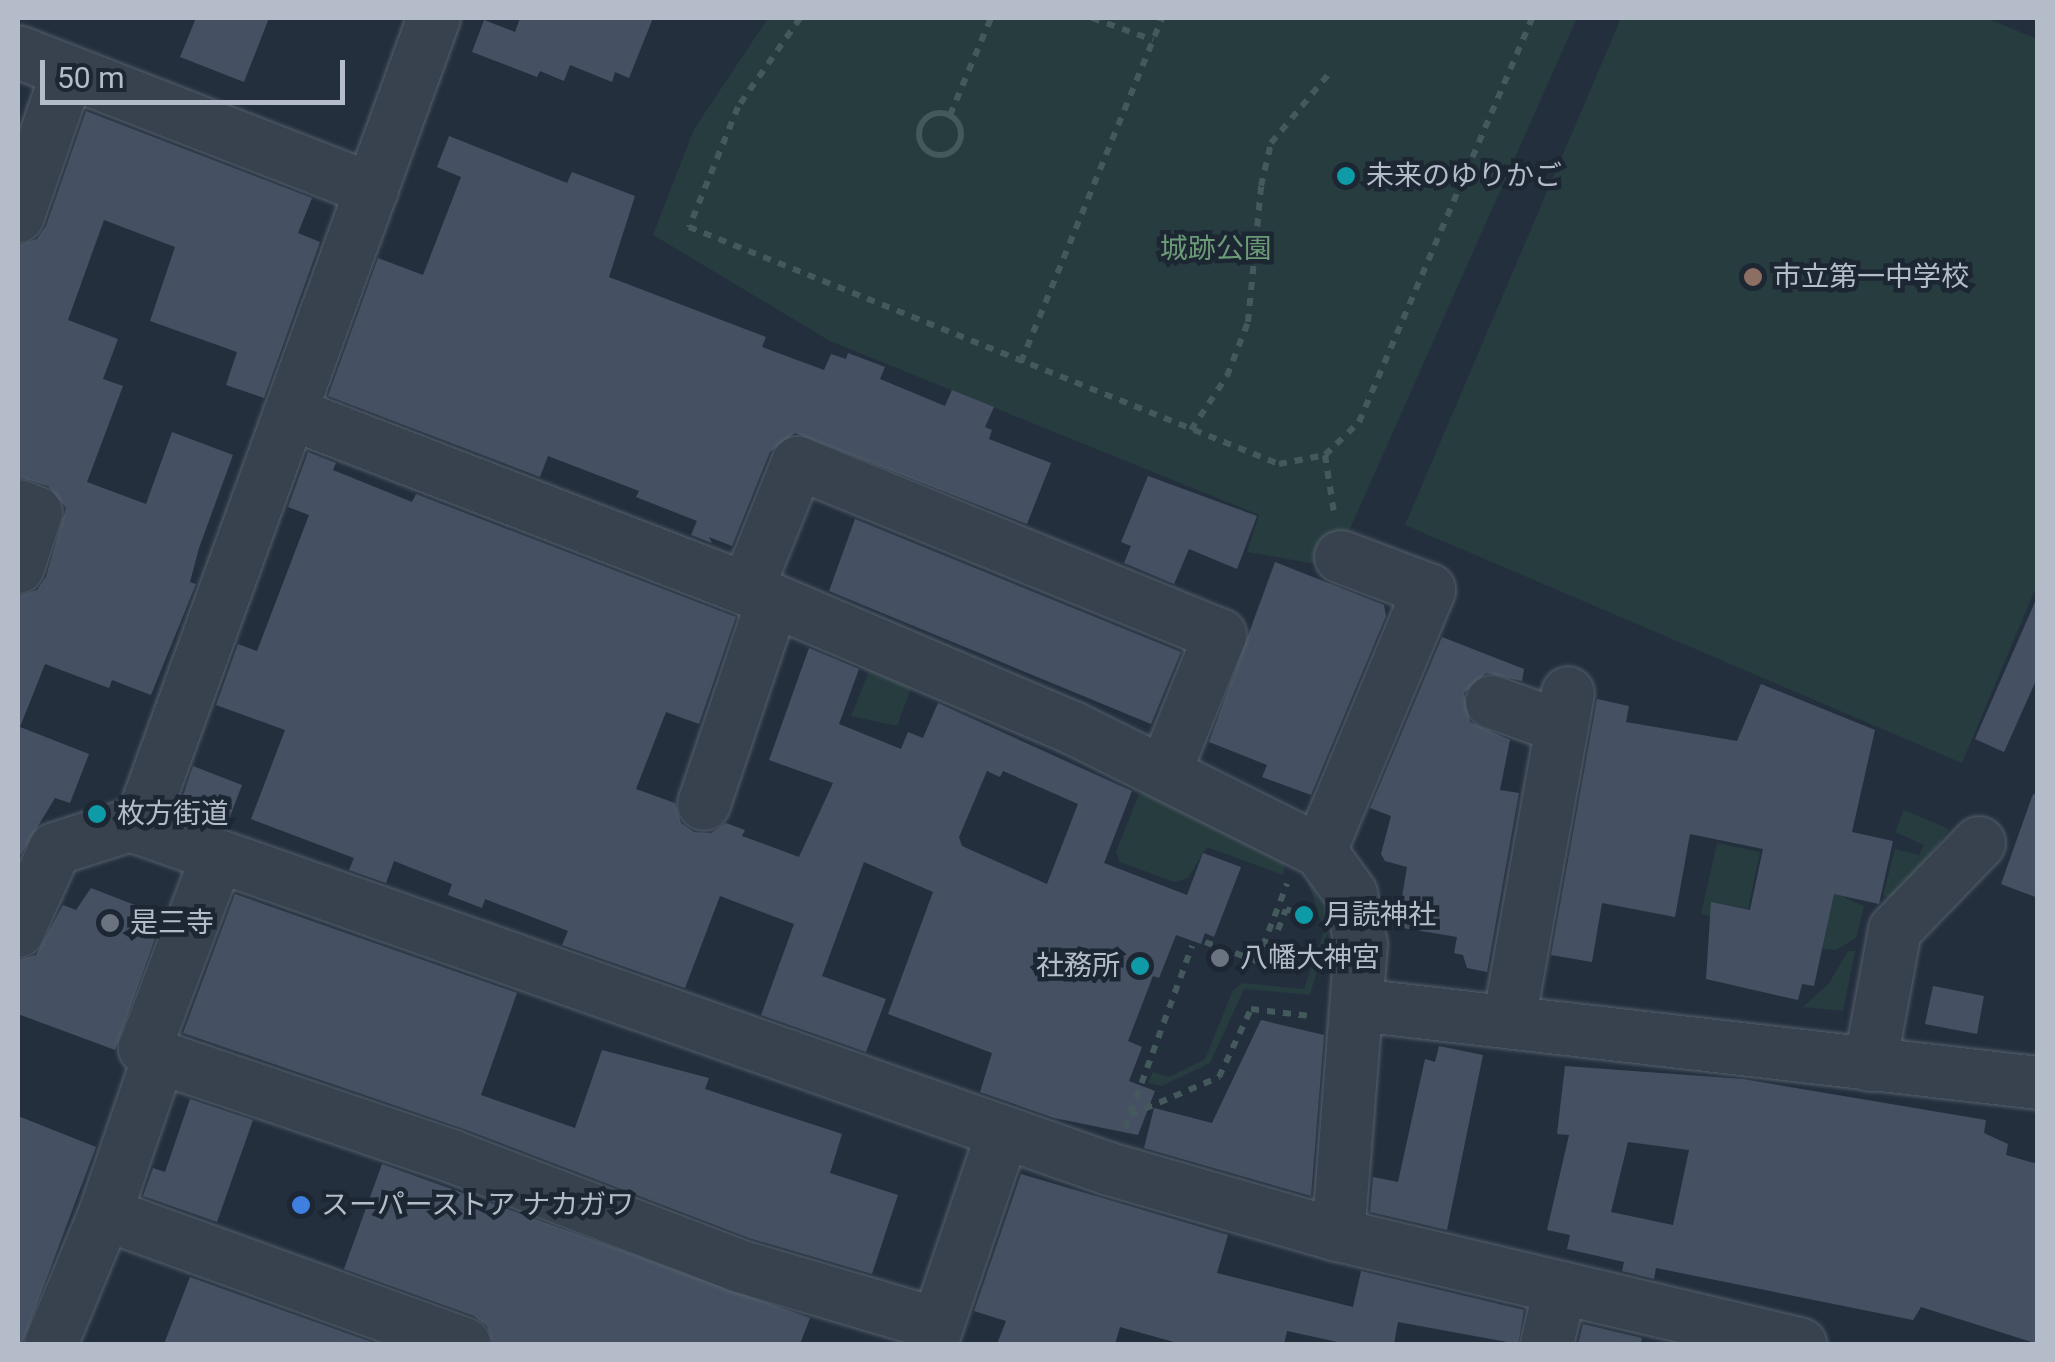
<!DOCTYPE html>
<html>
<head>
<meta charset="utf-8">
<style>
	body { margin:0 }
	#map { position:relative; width:2055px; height:1362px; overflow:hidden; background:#242f3e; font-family:Roboto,"Noto Sans JP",sans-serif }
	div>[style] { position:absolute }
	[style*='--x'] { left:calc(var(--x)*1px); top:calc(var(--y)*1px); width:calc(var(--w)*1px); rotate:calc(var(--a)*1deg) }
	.green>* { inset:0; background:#263c3f }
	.building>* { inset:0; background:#455162 }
	.path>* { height:6px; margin-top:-3px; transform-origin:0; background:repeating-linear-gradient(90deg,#44595c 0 8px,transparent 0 16px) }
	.path>.ring { margin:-3px; padding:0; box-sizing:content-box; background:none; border:6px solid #44595c; border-radius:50% }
	.roads { filter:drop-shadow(0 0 2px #565f6c) drop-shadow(0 0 2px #565f6c) }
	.minor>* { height:52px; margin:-26px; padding:0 26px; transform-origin:26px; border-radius:26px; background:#38414e }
	.dots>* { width:28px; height:28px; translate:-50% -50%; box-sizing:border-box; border:5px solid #1d2633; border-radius:50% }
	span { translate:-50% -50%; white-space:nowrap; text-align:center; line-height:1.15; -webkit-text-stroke:9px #1d2633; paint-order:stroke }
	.poi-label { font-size:28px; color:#b4bcc9 }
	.left { translate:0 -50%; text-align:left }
	.right { translate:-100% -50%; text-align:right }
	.park-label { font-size:28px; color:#6b9a76 }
	.frame { position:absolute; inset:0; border:20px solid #b4bcc9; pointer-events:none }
	.scale { position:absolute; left:40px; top:60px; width:305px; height:45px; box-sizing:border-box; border:5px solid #b4bcc9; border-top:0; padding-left:12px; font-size:30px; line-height:35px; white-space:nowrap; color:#b4bcc9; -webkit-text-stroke:8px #1d2633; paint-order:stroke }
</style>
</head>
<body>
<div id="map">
	<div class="green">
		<i style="clip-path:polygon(768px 18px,1577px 18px,1333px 567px,1247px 552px,1259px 515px,830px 341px,653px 235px,694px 129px)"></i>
		<i style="clip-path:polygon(1621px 18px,1986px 18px,2037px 39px,2037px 585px,1962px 763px,1405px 525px)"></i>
		<i style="clip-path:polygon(872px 664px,914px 680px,897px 726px,851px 716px)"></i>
		<i style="clip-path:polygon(1151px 791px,1286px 861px,1283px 875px,1207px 847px,1188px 878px,1174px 882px,1120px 862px,1116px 852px,1139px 794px)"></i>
		<i style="clip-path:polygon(1904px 810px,1949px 829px,1898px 901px,1883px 895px,1895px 849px,1919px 855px,1924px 845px,1895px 832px)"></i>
		<i style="clip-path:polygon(1717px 843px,1760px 852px,1748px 909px,1734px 906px,1730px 921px,1701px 914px)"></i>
		<i style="clip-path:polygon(1820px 866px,1847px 899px,1864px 906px,1856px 938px,1836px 950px,1823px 949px,1819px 932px)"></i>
		<i style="clip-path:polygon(1305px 872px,1331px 922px,1310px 995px,1244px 989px,1210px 1063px,1162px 1086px,1148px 1083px,1153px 1072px,1169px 1077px,1205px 1059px,1233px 990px,1243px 983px,1304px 989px,1324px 931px)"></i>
		<i style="clip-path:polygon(1848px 951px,1855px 951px,1843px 1011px,1803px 1007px,1829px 983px)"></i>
	</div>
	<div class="building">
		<i style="clip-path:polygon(196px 18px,269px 18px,244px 82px,180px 57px)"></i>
		<i style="clip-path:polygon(520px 18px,653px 18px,629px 78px,615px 72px,612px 82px,570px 65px,564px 81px,540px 71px,537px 77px,472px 52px,484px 20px,515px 32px)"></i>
		<i style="clip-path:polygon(86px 111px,312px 198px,298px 233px,320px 242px,264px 398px,226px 385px,237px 352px,150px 321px,175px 247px,104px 220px,68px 320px,118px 339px,103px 379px,123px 386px,87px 482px,146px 504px,172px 432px,233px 455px,199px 548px,190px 582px,196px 584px,151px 695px,112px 680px,109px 688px,45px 664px,20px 727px,89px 754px,70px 803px,55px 798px,18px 859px,18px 596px,37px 590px,46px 577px,66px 508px,48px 486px,18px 477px,18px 245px,37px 239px,46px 226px)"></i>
		<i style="clip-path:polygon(449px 136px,567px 183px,572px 172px,635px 196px,609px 277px,766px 337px,762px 347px,824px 370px,831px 354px,846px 359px,848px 353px,885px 367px,880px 379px,945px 406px,952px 390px,994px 407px,985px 427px,992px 430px,989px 439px,1051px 463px,1027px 524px,795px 433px,770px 452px,732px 546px,709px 537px,712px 543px,691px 535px,697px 521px,636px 497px,639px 491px,548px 456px,540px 477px,328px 396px,378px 258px,423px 275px,461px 177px,437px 167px)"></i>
		<i style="clip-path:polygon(evenodd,308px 452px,336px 463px,333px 470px,412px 502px,416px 494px,736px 617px,699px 724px,666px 712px,636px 789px,675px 803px,681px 823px,694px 832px,711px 833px,726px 823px,745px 830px,742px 836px,799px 857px,833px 783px,769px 760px,809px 648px,859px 669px,839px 724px,901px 749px,908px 732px,923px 738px,938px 703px,1132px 791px,1104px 863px,1187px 895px,1203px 853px,1241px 867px,1214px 937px,1205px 933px,1201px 944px,1176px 935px,1159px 978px,1153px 976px,1128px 1041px,1142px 1047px,1129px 1081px,1155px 1091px,1138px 1135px,1054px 1118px,980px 1092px,992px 1053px,888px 1014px,933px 892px,864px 862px,822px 976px,886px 999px,866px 1052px,761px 1015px,794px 924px,720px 896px,685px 988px,562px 945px,568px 931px,485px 899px,482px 908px,448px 895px,452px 884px,394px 861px,386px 883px,349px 870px,354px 858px,251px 819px,285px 730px,216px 705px,238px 644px,257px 651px,309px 515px,288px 507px,308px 452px,987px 771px,1000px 777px,1003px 771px,1078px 804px,1047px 884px,962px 846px,959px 837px,987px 771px)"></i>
		<i style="clip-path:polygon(1148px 476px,1257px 516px,1237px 569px,1189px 549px,1174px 584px,1124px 563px,1131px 546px,1121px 542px)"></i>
		<i style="clip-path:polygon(855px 519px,1181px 652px,1151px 724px,829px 591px)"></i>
		<i style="clip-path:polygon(1275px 562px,1384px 605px,1386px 616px,1311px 795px,1262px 777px,1267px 765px,1209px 742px)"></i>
		<i style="clip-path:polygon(2038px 595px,2038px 676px,2004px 752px,1975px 739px)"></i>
		<i style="clip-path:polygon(1442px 637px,1524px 669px,1522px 681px,1486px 673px,1464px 693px,1470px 722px,1510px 740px,1500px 790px,1519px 793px,1487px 972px,1467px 968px,1463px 955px,1454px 953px,1457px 937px,1397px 927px,1407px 867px,1385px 861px,1381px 854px,1391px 816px,1370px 808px)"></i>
		<i style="clip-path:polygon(1761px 684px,1875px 730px,1852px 832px,1893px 841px,1879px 904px,1834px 894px,1814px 986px,1802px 984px,1798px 1000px,1706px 979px,1711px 902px,1750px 910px,1763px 849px,1690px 834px,1675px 917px,1602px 903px,1592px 962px,1551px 955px,1597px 699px,1629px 706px,1626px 722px,1737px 741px)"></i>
		<i style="clip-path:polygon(193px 766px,242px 785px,226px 827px,178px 810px)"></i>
		<i style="clip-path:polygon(2033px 794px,2038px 795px,2038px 898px,2001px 884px)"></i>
		<i style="clip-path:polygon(91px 888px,163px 916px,115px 1050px,18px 1014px,18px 960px,36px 955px,63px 905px,76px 910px)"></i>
		<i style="clip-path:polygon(235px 894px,517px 993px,481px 1095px,575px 1128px,602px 1050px,709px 1078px,705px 1089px,842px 1134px,830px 1173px,898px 1195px,872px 1274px,749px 1238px,464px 1129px,183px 1033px)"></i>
		<i style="clip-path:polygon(1933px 986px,1984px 996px,1977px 1034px,1925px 1024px)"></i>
		<i style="clip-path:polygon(1261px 1020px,1324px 1035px,1311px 1196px,1144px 1148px,1154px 1108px,1212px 1123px)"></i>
		<i style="clip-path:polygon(1439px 1046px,1483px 1055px,1447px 1230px,1370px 1212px,1373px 1177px,1398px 1182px,1425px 1059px,1435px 1062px)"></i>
		<i style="clip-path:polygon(evenodd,1565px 1066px,1743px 1079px,1986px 1120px,1984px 1133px,2008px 1144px,2006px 1155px,2038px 1164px,2038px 1344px,1921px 1307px,1913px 1320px,1656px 1268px,1654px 1279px,1622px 1271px,1624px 1262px,1567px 1249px,1570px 1235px,1547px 1230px,1569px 1135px,1557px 1134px,1565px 1066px,1628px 1142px,1689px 1150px,1673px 1225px,1611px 1212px,1628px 1142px)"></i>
		<i style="clip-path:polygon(190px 1099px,253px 1120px,217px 1222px,143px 1196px,153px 1168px,165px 1172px)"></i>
		<i style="clip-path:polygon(18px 1116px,96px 1147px,22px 1344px,18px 1344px)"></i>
		<i style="clip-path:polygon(382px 1164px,810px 1318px,800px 1344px,493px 1344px,487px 1326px,474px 1316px,344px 1269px)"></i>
		<i style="clip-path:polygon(1021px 1174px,1228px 1235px,1217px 1273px,1353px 1307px,1361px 1271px,1524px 1310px,1518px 1344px,1398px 1322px,1394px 1344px,1347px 1344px,1287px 1331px,1284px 1344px,1181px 1344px,1120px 1327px,1115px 1344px,997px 1344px,1006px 1321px,974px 1311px)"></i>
		<i style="clip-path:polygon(190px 1277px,377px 1344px,164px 1344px)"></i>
		<i style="clip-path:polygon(1583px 1324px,1642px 1338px,1641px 1344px,1578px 1344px)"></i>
	</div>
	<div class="path">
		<i style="--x:800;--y:18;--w:108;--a:124.9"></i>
		<i style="--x:738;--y:107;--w:130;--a:112.2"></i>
		<i style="--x:689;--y:227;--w:636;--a:21.89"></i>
		<i style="--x:1279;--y:464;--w:47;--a:-11.1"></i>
		<i style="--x:1325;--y:455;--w:47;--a:-44.1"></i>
		<i style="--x:1359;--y:422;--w:439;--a:-66.8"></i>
		<i style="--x:1092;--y:18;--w:65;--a:19.8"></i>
		<i class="ring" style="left:919px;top:113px;width:36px;height:36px"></i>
		<i style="--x:950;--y:115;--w:105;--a:-67.1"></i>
		<i style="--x:1021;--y:362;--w:372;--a:-67.7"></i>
		<i style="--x:1191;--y:430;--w:65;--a:-56.3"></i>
		<i style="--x:1227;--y:376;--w:58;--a:-68.7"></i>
		<i style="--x:1248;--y:322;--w:137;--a:-84.5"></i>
		<i style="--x:1261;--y:186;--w:44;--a:-76.9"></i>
		<i style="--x:1271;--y:143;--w:95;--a:-50.1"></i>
		<i style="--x:1325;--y:455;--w:59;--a:81.2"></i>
		<i style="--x:1278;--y:930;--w:22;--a:-69"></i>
		<i style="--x:1286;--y:909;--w:9;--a:21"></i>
		<i style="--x:1205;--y:942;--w:55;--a:20.1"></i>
		<i style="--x:1257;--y:961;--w:83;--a:-68.7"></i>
		<i style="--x:1130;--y:1115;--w:97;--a:-23.1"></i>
		<i style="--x:1219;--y:1077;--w:75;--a:-64.8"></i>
		<i style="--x:1251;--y:1009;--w:59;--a:6.8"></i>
		<i style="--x:1125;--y:1128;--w:194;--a:-69.8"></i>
	</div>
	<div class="roads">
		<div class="minor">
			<i style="--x:18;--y:52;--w:380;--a:21.2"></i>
			<i style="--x:18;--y:216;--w:152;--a:-70.9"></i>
			<i style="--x:290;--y:413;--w:490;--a:21.1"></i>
			<i style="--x:747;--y:589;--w:354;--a:23.1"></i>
			<i style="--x:1073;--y:728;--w:276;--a:26.5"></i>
			<i style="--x:1320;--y:851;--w:53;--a:54.2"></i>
			<i style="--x:1351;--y:894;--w:52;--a:78.9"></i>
			<i style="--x:1361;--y:945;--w:291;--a:94.5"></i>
			<i style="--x:18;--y:506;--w:19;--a:21"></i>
			<i style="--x:36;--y:513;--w:57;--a:108.4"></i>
			<i style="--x:747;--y:589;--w:136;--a:-68"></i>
			<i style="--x:798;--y:463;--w:456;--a:22.2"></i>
			<i style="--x:1220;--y:635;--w:147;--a:112"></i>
			<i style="--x:1492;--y:702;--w:74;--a:19.7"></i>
			<i style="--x:704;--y:804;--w:215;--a:-71.3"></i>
			<i style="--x:139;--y:828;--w:1028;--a:19.37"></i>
			<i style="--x:1109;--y:1169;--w:238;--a:16.1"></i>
			<i style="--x:1338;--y:1235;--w:475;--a:13.3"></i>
			<i style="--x:1320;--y:851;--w:283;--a:-67.3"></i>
			<i style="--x:1429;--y:590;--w:94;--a:-159.4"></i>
			<i style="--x:18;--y:931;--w:90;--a:-65.7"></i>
			<i style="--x:55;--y:849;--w:79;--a:-17.7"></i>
			<i style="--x:130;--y:825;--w:9;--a:18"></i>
			<i style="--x:139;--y:828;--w:862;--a:-69.99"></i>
			<i style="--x:1357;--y:1005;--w:685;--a:6.53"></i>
			<i style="--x:1509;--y:1021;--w:333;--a:-79.8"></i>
			<i style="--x:159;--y:1057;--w:311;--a:18.7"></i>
			<i style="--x:454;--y:1157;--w:305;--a:20.9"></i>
			<i style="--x:739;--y:1266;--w:205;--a:16.4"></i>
			<i style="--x:1870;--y:1065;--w:137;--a:-79.5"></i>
			<i style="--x:1895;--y:930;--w:121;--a:-46"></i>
			<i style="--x:105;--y:1214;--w:166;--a:-71"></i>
			<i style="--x:159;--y:1057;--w:17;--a:-147"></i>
			<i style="--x:145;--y:1048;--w:204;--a:-69.3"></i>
			<i style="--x:51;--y:1344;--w:141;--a:-67.4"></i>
			<i style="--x:105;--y:1214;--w:382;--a:19.9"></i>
			<i style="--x:931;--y:1344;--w:220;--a:-71.2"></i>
			<i style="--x:1547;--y:1344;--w:57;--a:-76.7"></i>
		</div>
	</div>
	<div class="dots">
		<i style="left:1346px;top:176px;background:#0f9aa8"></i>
		<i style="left:1753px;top:277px;background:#8d6e63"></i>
		<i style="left:97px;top:814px;background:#0f9aa8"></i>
		<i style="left:1304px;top:915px;background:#0f9aa8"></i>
		<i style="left:110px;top:923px;background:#6b7280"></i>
		<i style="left:1220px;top:958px;background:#6b7280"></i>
		<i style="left:1140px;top:966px;background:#0f9aa8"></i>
		<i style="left:301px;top:1205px;background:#3f7fe0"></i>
	</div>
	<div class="poi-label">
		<span class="left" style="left:1366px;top:176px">未来のゆりかご</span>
		<span class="left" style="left:1773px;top:277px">市立第一中学校</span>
		<span class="left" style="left:117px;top:814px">枚方街道</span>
		<span class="left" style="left:1324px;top:915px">月読神社</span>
		<span class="left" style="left:130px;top:923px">是三寺</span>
		<span class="left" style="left:1240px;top:958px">八幡大神宮</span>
		<span class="right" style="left:1120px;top:966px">社務所</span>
		<span class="left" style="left:321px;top:1205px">スーパーストア ナカガワ</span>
	</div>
	<div class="park-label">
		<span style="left:1216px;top:249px">城跡公園</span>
	</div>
	<div class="frame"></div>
	<div class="scale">50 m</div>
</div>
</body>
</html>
